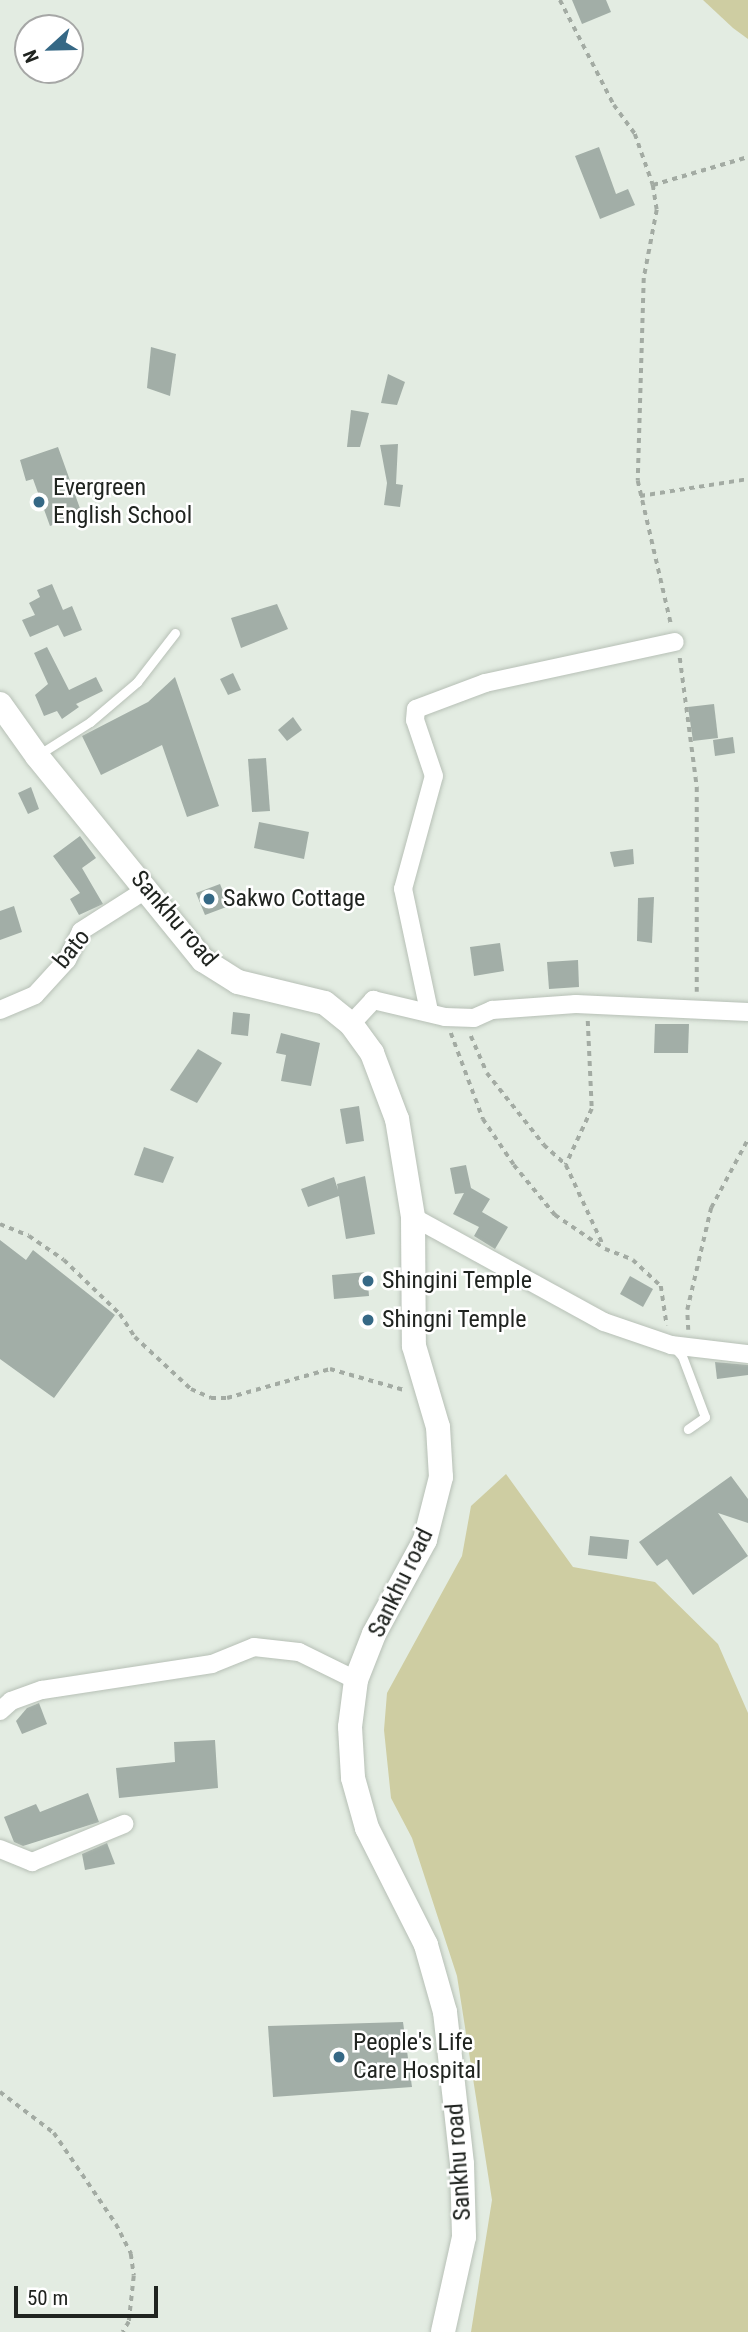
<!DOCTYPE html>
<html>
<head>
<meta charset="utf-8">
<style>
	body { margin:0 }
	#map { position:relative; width:748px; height:2332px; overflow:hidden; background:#e3ece2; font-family:"Roboto Condensed",sans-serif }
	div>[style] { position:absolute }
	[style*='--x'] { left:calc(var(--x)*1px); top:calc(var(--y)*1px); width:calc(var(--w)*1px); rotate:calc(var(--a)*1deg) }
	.green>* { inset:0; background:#cecda2 }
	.building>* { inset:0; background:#a2aea7 }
	.path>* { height:3.5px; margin-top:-1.75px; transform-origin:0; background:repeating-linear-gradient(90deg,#a3aba3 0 5px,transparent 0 10px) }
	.roads { filter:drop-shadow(0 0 2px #b7c0b6) drop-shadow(0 0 2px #b7c0b6) }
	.lane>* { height:9px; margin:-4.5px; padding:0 4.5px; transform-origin:4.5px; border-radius:4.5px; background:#fff }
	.street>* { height:18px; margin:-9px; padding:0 9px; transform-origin:9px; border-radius:9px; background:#fff }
	.secondary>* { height:24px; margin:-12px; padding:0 12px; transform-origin:12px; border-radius:12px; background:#fff }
	.dots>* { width:19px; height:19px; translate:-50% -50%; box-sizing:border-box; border:4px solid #fff; border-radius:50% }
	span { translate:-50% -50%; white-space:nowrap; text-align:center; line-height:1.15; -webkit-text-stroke:5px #fff; paint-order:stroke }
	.poi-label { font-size:24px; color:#202420 }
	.left { translate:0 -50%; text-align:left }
	.street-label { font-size:24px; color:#202420 }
	.north { position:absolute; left:14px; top:14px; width:70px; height:70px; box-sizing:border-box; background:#fff; border:2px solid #a6a7a6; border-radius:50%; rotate:248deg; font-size:19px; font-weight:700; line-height:28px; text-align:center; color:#202420 }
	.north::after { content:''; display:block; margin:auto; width:24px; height:32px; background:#356885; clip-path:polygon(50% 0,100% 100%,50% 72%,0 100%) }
	.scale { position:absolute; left:14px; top:2286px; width:144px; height:32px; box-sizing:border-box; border:4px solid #202420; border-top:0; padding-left:9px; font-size:21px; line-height:24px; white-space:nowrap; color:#202420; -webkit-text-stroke:5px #fff; paint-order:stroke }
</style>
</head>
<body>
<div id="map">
	<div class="green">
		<i style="clip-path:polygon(703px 0,748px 0,748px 39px,733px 28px)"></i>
		<i style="clip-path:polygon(506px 1474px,573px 1567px,655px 1582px,718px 1644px,748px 1713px,748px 2332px,471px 2332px,492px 2200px,457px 1976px,412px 1838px,391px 1798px,384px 1730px,387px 1693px,462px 1556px,471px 1506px)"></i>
	</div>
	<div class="building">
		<i style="clip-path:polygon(572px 0,606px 0,611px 12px,582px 24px)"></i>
		<i style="clip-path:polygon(599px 147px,616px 194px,628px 189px,635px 205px,600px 219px,575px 156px)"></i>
		<i style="clip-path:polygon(151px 347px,176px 354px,170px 396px,147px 388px)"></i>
		<i style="clip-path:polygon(388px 374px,405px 382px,397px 405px,381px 403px)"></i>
		<i style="clip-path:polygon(351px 410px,369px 413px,360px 447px,347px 447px)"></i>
		<i style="clip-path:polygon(398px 444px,396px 484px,403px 485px,400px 507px,384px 505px,387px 483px,380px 445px)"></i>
		<i style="clip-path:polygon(58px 447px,82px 514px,50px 526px,33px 479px,26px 481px,20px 460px)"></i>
		<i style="clip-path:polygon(52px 584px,63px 610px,72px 606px,82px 630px,64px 637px,58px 625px,30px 637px,22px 620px,35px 615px,29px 603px,40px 597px,37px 590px)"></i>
		<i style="clip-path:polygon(277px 604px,288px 629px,241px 648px,231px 618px)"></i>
		<i style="clip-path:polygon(47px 647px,69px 690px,96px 677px,103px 691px,76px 704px,79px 707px,62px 719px,57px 711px,44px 716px,35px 695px,48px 684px,34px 653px)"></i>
		<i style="clip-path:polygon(233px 673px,241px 690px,228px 695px,220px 679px)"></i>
		<i style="clip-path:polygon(175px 677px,219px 806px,187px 817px,162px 745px,101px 775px,82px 736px,148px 702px)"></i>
		<i style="clip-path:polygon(714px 704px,718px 738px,693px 741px,688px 707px)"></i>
		<i style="clip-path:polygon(293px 717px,302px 730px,287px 741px,278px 730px)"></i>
		<i style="clip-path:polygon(733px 737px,735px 753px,715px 756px,713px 740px)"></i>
		<i style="clip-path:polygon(266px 758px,270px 811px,252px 812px,248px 759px)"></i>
		<i style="clip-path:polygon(31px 787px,39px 809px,28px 814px,18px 793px)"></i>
		<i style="clip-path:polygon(259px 822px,309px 832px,304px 859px,254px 848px)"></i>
		<i style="clip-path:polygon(80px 836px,96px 858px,82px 868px,103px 904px,79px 915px,70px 899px,80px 893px,53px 856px)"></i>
		<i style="clip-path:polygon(633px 849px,634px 864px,614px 867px,610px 852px)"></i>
		<i style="clip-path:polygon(220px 884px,229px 906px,205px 915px,196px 893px)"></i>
		<i style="clip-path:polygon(654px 897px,652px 943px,637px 941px,638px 898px)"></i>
		<i style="clip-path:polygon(14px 906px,22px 932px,0 940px,0 911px)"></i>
		<i style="clip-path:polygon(500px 943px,504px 971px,474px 976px,470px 947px)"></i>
		<i style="clip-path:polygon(578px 960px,579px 987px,549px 989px,547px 962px)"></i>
		<i style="clip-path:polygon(233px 1012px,250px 1014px,248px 1036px,231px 1034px)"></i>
		<i style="clip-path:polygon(655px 1024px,689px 1024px,688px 1053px,654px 1053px)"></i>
		<i style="clip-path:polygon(281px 1033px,320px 1043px,311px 1086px,281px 1081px,286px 1055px,276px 1053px)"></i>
		<i style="clip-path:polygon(198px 1049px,222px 1063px,197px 1103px,170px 1090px)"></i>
		<i style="clip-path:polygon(359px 1106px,364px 1141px,346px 1144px,340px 1109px)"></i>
		<i style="clip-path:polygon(144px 1147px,174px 1157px,163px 1183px,134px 1175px)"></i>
		<i style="clip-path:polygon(466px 1165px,471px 1188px,490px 1199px,482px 1212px,508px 1227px,495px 1249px,474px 1236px,479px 1227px,453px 1214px,464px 1193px,455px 1194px,450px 1168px)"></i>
		<i style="clip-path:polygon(365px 1176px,375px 1234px,346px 1239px,339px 1196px,308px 1207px,301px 1189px,334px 1177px,338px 1190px,337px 1184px)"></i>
		<i style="clip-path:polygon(0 1240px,26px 1260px,33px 1250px,115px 1315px,54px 1398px,0 1359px)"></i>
		<i style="clip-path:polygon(367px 1272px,369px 1296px,334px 1299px,332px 1275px)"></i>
		<i style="clip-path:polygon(630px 1276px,653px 1289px,643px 1307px,620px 1294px)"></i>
		<i style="clip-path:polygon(715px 1362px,748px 1365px,748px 1375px,717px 1379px)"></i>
		<i style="clip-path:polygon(731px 1476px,748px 1499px,748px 1523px,718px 1513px,748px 1556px,693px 1595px,667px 1559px,657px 1566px,639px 1542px)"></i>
		<i style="clip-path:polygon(590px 1536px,629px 1540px,627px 1559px,588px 1555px)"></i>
		<i style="clip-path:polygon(39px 1703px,47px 1724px,22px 1734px,16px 1721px,27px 1708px)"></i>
		<i style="clip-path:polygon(215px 1740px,218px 1788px,119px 1798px,116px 1768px,175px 1762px,174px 1742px)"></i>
		<i style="clip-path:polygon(88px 1793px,99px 1822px,23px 1846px,14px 1842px,4px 1817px,36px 1804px,40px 1812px)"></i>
		<i style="clip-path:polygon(107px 1843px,115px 1864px,85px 1870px,82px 1854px)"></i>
		<i style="clip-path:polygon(403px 2022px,412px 2087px,273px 2097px,268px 2026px)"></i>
	</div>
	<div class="path">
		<i style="--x:560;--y:0;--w:118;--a:62.8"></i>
		<i style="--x:614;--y:105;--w:36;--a:54"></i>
		<i style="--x:635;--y:134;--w:54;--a:70.6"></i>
		<i style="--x:653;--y:185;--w:25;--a:81"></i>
		<i style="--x:657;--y:210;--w:69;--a:100.8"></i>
		<i style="--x:644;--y:278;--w:203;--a:91.7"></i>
		<i style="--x:638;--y:481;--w:147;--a:77"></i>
		<i style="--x:653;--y:185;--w:99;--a:-16.4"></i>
		<i style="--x:640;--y:496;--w:109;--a:-8.9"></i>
		<i style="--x:680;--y:658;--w:130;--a:82.5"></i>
		<i style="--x:697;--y:787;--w:205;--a:90"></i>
		<i style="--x:588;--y:1021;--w:88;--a:87.4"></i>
		<i style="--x:592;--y:1109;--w:62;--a:114.9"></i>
		<i style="--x:566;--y:1165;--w:90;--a:65.1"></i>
		<i style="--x:451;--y:1033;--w:92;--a:69.6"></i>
		<i style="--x:483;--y:1119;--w:55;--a:56"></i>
		<i style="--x:514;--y:1165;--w:65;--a:50.6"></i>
		<i style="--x:555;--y:1215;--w:60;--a:34.2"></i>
		<i style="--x:605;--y:1249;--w:30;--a:21"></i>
		<i style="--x:633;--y:1260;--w:38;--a:43"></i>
		<i style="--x:661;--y:1286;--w:40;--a:81.5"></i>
		<i style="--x:471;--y:1036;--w:40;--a:66.6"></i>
		<i style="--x:487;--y:1073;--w:92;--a:51.6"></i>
		<i style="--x:544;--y:1145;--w:30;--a:42"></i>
		<i style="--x:0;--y:1224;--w:31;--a:22"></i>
		<i style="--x:29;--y:1236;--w:42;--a:34.4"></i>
		<i style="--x:64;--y:1260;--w:78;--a:44"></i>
		<i style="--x:120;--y:1314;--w:27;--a:57"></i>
		<i style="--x:135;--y:1337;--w:76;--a:42.9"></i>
		<i style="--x:191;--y:1389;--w:22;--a:24"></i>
		<i style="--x:211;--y:1398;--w:16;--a:0"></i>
		<i style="--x:227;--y:1398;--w:107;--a:-15.7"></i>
		<i style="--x:330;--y:1369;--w:77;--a:15.8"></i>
		<i style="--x:688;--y:1330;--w:20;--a:-93"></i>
		<i style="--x:687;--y:1310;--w:105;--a:-76.8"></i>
		<i style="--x:711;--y:1208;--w:78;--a:-61.8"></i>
		<i style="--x:0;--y:2092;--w:68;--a:37.2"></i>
		<i style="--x:54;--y:2133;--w:110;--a:55.7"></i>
		<i style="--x:116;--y:2224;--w:34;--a:63"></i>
		<i style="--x:131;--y:2254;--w:22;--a:82"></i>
		<i style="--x:134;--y:2276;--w:46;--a:96.2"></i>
		<i style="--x:129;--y:2322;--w:12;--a:121"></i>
	</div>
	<div class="roads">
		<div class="lane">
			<i style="--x:38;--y:755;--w:62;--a:-32.4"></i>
			<i style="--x:90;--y:722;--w:62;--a:-40.4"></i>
			<i style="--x:137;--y:682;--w:62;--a:-52.2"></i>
			<i style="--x:673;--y:1346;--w:13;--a:48"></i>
			<i style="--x:682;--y:1356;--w:65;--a:69.3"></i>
			<i style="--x:705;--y:1417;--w:21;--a:145"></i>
		</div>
		<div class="street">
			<i style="--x:0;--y:1010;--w:38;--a:-23"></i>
			<i style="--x:35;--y:995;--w:47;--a:-47.6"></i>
			<i style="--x:67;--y:960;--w:32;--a:-64"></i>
			<i style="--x:81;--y:931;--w:78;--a:-32.5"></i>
			<i style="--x:429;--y:1011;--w:125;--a:-102"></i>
			<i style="--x:403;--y:889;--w:117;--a:-74.7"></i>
			<i style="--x:434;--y:776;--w:59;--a:-108.7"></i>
			<i style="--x:415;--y:720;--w:11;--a:-85"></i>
			<i style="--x:416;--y:709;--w:74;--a:-20.6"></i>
			<i style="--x:485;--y:683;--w:194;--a:-12.2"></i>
			<i style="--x:351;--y:1024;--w:33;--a:-47"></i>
			<i style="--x:373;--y:1000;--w:74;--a:13.3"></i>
			<i style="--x:445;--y:1017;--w:29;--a:2"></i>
			<i style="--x:474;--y:1018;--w:20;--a:-24"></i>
			<i style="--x:492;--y:1010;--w:84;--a:-4.1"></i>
			<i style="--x:576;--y:1004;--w:172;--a:2.7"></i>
			<i style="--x:413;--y:1217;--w:218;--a:28.8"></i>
			<i style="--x:604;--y:1322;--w:71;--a:18.9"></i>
			<i style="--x:671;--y:1345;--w:78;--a:6.7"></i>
			<i style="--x:0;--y:1711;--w:15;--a:-42"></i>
			<i style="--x:11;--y:1701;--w:33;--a:-20"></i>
			<i style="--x:42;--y:1690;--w:172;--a:-8.7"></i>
			<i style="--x:212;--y:1664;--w:45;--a:-22"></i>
			<i style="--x:254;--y:1647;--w:45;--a:6.3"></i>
			<i style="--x:299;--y:1652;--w:64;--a:26.2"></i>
			<i style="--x:0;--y:1849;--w:35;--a:22"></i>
			<i style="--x:32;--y:1862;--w:100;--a:-22.4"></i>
		</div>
		<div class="secondary">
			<i style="--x:0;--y:704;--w:64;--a:54.6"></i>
			<i style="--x:37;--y:756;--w:263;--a:50.9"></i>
			<i style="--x:203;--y:960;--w:41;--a:32.2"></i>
			<i style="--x:238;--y:982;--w:89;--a:13.6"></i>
			<i style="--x:325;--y:1003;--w:33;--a:39"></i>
			<i style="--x:351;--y:1024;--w:36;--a:54"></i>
			<i style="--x:372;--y:1053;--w:71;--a:69.3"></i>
			<i style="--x:397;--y:1119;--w:99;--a:80.7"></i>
			<i style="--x:413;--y:1217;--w:129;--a:89.6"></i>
			<i style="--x:414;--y:1346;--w:84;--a:73.5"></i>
			<i style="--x:438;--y:1427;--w:50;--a:86.6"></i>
			<i style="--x:441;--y:1477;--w:65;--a:104.3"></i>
			<i style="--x:425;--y:1540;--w:107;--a:118.5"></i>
			<i style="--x:374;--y:1634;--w:49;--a:111.4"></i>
			<i style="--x:356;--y:1680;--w:47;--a:97.3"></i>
			<i style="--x:350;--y:1727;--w:51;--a:86.6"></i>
			<i style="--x:353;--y:1778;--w:52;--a:74.4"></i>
			<i style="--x:367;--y:1828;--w:131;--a:63.2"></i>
			<i style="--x:426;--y:1945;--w:70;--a:74.2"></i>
			<i style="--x:445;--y:2012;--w:153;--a:83.6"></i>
			<i style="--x:462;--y:2164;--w:73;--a:88.4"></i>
			<i style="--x:464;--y:2237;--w:97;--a:102.5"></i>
		</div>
	</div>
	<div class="dots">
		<i style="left:39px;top:502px;background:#356885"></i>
		<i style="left:209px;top:899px;background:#356885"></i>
		<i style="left:368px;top:1281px;background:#356885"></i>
		<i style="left:368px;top:1320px;background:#356885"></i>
		<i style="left:339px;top:2057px;background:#356885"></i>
	</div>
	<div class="poi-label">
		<span class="left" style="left:53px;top:502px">Evergreen<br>English School</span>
		<span class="left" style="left:223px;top:899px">Sakwo Cottage</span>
		<span class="left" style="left:382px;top:1281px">Shingini Temple</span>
		<span class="left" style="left:382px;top:1320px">Shingni Temple</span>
		<span class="left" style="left:353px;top:2057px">People's Life<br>Care Hospital</span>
	</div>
	<div class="street-label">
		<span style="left:174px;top:919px;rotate:49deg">Sankhu road</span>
		<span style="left:72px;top:949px;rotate:-51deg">bato</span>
		<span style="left:401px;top:1583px;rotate:-64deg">Sankhu road</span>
		<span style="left:459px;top:2162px;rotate:-94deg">Sankhu road</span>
	</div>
	<div class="north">N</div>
	<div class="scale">50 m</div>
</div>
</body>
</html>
